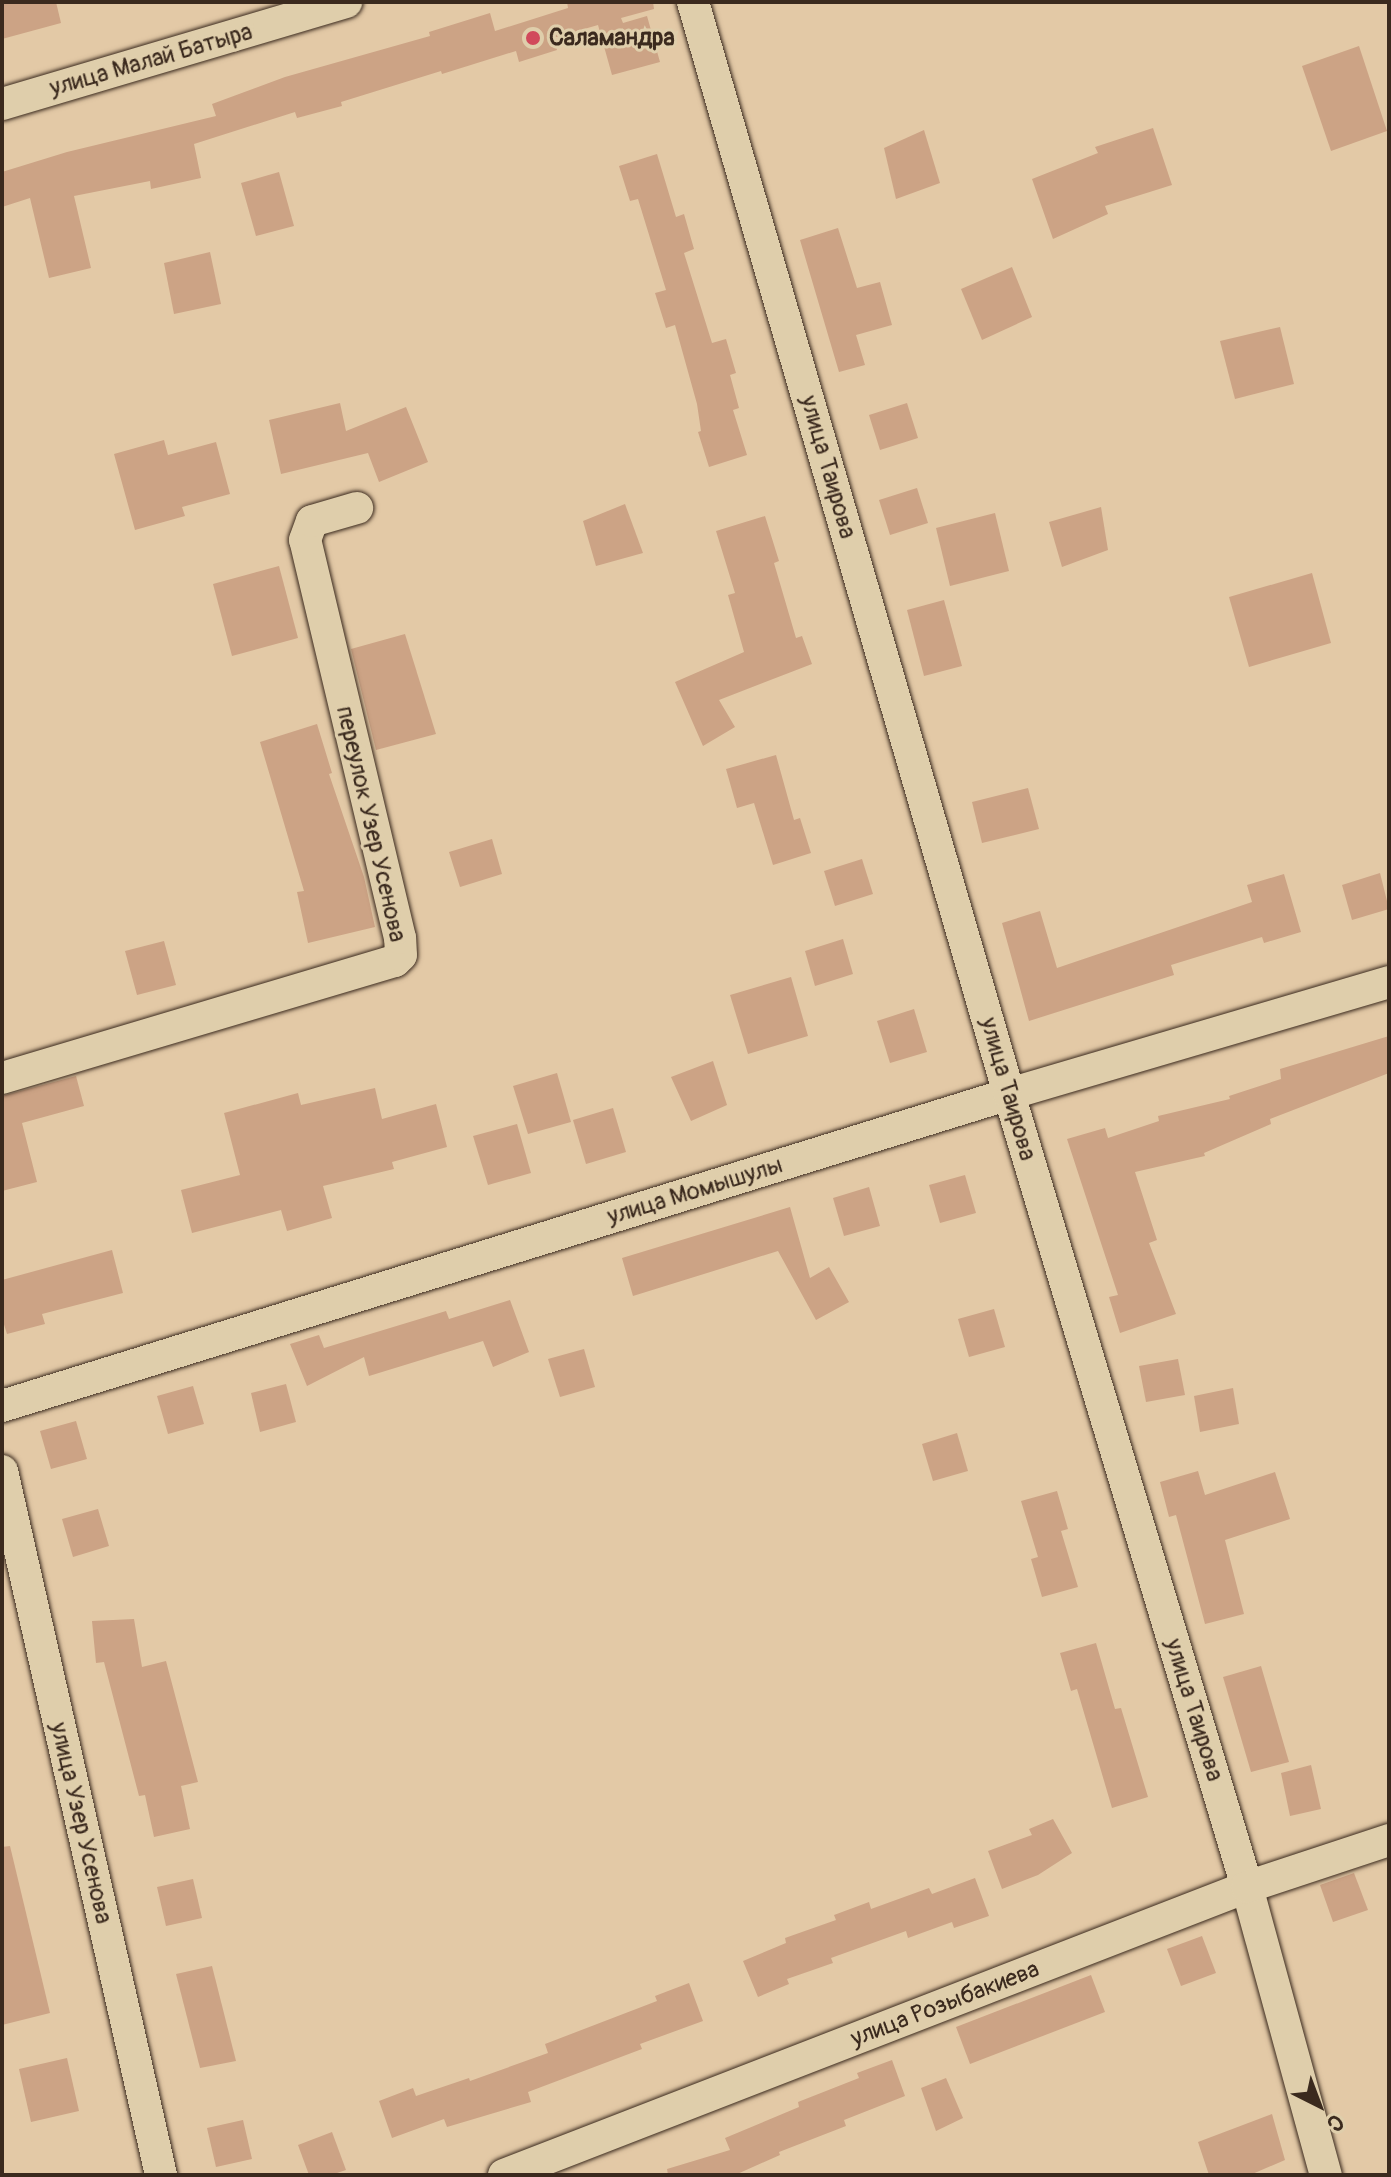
<!DOCTYPE html>
<html>
<head>
<meta charset="utf-8">
<style>
	body { margin:0 }
	#map { position:relative; width:1391px; height:2177px; overflow:hidden; background:#e3c9a6; font-family:Pangolin,sans-serif }
	div>[style] { position:absolute }
	[style*='--x'] { left:calc(var(--x)*1px); top:calc(var(--y)*1px); width:calc(var(--w)*1px); rotate:calc(var(--a)*1deg) }
	.building>* { inset:0; background:#cca385 }
	.roads { filter:drop-shadow(0 0 2px #3b2a1e) drop-shadow(0 0 2px #3b2a1e) }
	.minor>* { height:32px; margin:-16px; padding:0 16px; transform-origin:16px; border-radius:16px; background:#dfceab }
	.dots>* { width:22px; height:22px; translate:-50% -50%; box-sizing:border-box; border:4px solid #dfceab; border-radius:50% }
	span { translate:-50% -50%; white-space:nowrap; text-align:center; line-height:1.15; -webkit-text-stroke:6px #dfceab; paint-order:stroke }
	.poi-label { font-size:24px; color:#3b2a1e; font-weight:700 }
	.left { translate:0 -50%; text-align:left }
	.street-label { font-size:24px; color:#3b2a1e }
	.frame { position:absolute; inset:0; border:4px solid #3b2a1e; pointer-events:none }
	.north { position:absolute; left:1279px; top:2065px; width:80px; height:80px; -webkit-text-stroke:6px #dfceab; paint-order:stroke; rotate:138deg; font-size:22px; font-weight:700; line-height:32px; text-align:center; color:#3b2a1e }
	.north::after { content:''; display:block; margin:auto; width:28px; height:36px; background:#3b2a1e; clip-path:polygon(50% 0,100% 100%,50% 72%,0 100%) }
</style>
</head>
<body>
<div id="map">
	<div class="building">
		<i style="clip-path:polygon(2px 2px,56px 2px,61px 23px,2px 39px)"></i>
		<i style="clip-path:polygon(567px 2px,653px 2px,654px 9px,621px 18px,623px 23px,647px 16px,660px 62px,612px 75px,598px 25px,553px 38px,557px 50px,519px 62px,516px 51px,442px 74px,441px 71px,341px 102px,342px 106px,297px 118px,295px 112px,194px 144px,201px 178px,151px 189px,150px 181px,74px 196px,91px 268px,49px 278px,30px 198px,2px 207px,2px 172px,67px 152px,216px 116px,212px 104px,285px 77px,430px 36px,429px 32px,490px 13px,495px 31px,568px 8px)"></i>
		<i style="clip-path:polygon(1359px 46px,1387px 131px,1331px 151px,1302px 66px)"></i>
		<i style="clip-path:polygon(1153px 128px,1172px 185px,1105px 206px,1108px 214px,1053px 239px,1032px 179px,1098px 153px,1095px 147px)"></i>
		<i style="clip-path:polygon(924px 130px,940px 183px,896px 199px,884px 148px)"></i>
		<i style="clip-path:polygon(657px 154px,676px 217px,684px 214px,694px 249px,684px 253px,712px 343px,726px 339px,736px 373px,730px 375px,739px 408px,733px 410px,747px 455px,709px 467px,698px 432px,701px 431px,697px 404px,675px 325px,666px 328px,655px 293px,666px 290px,638px 199px,630px 201px,619px 166px)"></i>
		<i style="clip-path:polygon(279px 172px,294px 226px,256px 236px,241px 183px)"></i>
		<i style="clip-path:polygon(838px 228px,857px 288px,880px 282px,892px 325px,856px 335px,865px 365px,839px 372px,800px 240px)"></i>
		<i style="clip-path:polygon(210px 252px,221px 304px,174px 314px,164px 263px)"></i>
		<i style="clip-path:polygon(1012px 267px,1032px 317px,982px 340px,961px 289px)"></i>
		<i style="clip-path:polygon(1280px 327px,1294px 384px,1235px 399px,1220px 341px)"></i>
		<i style="clip-path:polygon(340px 403px,346px 431px,406px 407px,428px 462px,379px 482px,368px 453px,281px 474px,269px 420px)"></i>
		<i style="clip-path:polygon(907px 403px,918px 438px,880px 450px,869px 415px)"></i>
		<i style="clip-path:polygon(164px 440px,168px 455px,216px 442px,230px 494px,182px 507px,185px 516px,135px 530px,114px 454px)"></i>
		<i style="clip-path:polygon(917px 488px,928px 523px,890px 535px,879px 500px)"></i>
		<i style="clip-path:polygon(625px 504px,643px 553px,596px 566px,583px 521px)"></i>
		<i style="clip-path:polygon(1101px 507px,1108px 550px,1062px 567px,1049px 522px)"></i>
		<i style="clip-path:polygon(995px 513px,1009px 571px,950px 586px,936px 528px)"></i>
		<i style="clip-path:polygon(765px 516px,779px 561px,774px 563px,796px 638px,802px 636px,812px 664px,719px 700px,735px 727px,703px 746px,675px 682px,744px 652px,728px 595px,735px 593px,716px 531px)"></i>
		<i style="clip-path:polygon(279px 566px,298px 638px,232px 656px,213px 584px)"></i>
		<i style="clip-path:polygon(1312px 573px,1331px 643px,1249px 667px,1229px 597px)"></i>
		<i style="clip-path:polygon(944px 600px,962px 666px,924px 676px,907px 610px)"></i>
		<i style="clip-path:polygon(405px 634px,436px 734px,376px 750px,351px 649px)"></i>
		<i style="clip-path:polygon(317px 724px,332px 773px,329px 774px,364px 877px,375px 927px,308px 943px,297px 892px,304px 891px,260px 742px)"></i>
		<i style="clip-path:polygon(776px 755px,794px 820px,800px 818px,811px 853px,773px 865px,754px 803px,737px 808px,726px 769px)"></i>
		<i style="clip-path:polygon(1028px 788px,1039px 829px,982px 843px,972px 802px)"></i>
		<i style="clip-path:polygon(492px 839px,502px 874px,460px 887px,449px 852px)"></i>
		<i style="clip-path:polygon(862px 859px,873px 894px,835px 906px,824px 871px)"></i>
		<i style="clip-path:polygon(1380px 873px,1389px 909px,1352px 920px,1342px 885px)"></i>
		<i style="clip-path:polygon(1284px 874px,1301px 932px,1264px 943px,1262px 937px,1171px 965px,1174px 975px,1029px 1021px,1002px 923px,1040px 911px,1057px 968px,1252px 902px,1247px 885px)"></i>
		<i style="clip-path:polygon(843px 939px,853px 974px,815px 986px,805px 951px)"></i>
		<i style="clip-path:polygon(164px 941px,176px 985px,137px 995px,125px 951px)"></i>
		<i style="clip-path:polygon(791px 977px,808px 1036px,748px 1054px,730px 995px)"></i>
		<i style="clip-path:polygon(914px 1009px,927px 1052px,890px 1063px,877px 1021px)"></i>
		<i style="clip-path:polygon(1389px 1036px,1389px 1073px,1270px 1119px,1271px 1124px,1204px 1153px,1205px 1156px,1135px 1172px,1157px 1240px,1149px 1243px,1176px 1314px,1120px 1333px,1109px 1297px,1118px 1295px,1067px 1139px,1105px 1128px,1108px 1138px,1159px 1121px,1158px 1116px,1230px 1099px,1229px 1096px,1281px 1079px,1280px 1069px)"></i>
		<i style="clip-path:polygon(713px 1061px,727px 1105px,691px 1121px,671px 1077px)"></i>
		<i style="clip-path:polygon(557px 1073px,571px 1122px,528px 1134px,513px 1086px)"></i>
		<i style="clip-path:polygon(76px 1076px,84px 1106px,22px 1123px,37px 1182px,2px 1191px,2px 1096px)"></i>
		<i style="clip-path:polygon(375px 1088px,382px 1119px,436px 1104px,447px 1147px,392px 1162px,394px 1169px,323px 1186px,332px 1218px,287px 1231px,281px 1210px,192px 1233px,181px 1190px,240px 1175px,224px 1113px,298px 1093px,301px 1105px)"></i>
		<i style="clip-path:polygon(613px 1108px,626px 1152px,586px 1164px,573px 1120px)"></i>
		<i style="clip-path:polygon(517px 1124px,531px 1173px,488px 1185px,473px 1136px)"></i>
		<i style="clip-path:polygon(965px 1175px,976px 1213px,940px 1223px,929px 1185px)"></i>
		<i style="clip-path:polygon(869px 1187px,880px 1226px,844px 1236px,833px 1198px)"></i>
		<i style="clip-path:polygon(790px 1207px,810px 1278px,829px 1267px,849px 1302px,816px 1320px,778px 1251px,633px 1296px,622px 1258px)"></i>
		<i style="clip-path:polygon(112px 1250px,123px 1293px,42px 1314px,45px 1324px,7px 1334px,2px 1318px,2px 1280px)"></i>
		<i style="clip-path:polygon(510px 1300px,529px 1352px,493px 1367px,483px 1341px,369px 1376px,364px 1357px,307px 1386px,290px 1344px,319px 1335px,324px 1348px,446px 1311px,449px 1319px)"></i>
		<i style="clip-path:polygon(994px 1309px,1005px 1347px,969px 1357px,958px 1319px)"></i>
		<i style="clip-path:polygon(584px 1349px,595px 1387px,560px 1397px,548px 1359px)"></i>
		<i style="clip-path:polygon(1178px 1359px,1185px 1395px,1146px 1402px,1139px 1366px)"></i>
		<i style="clip-path:polygon(286px 1384px,296px 1422px,260px 1432px,251px 1393px)"></i>
		<i style="clip-path:polygon(193px 1386px,204px 1424px,168px 1434px,157px 1396px)"></i>
		<i style="clip-path:polygon(1233px 1388px,1239px 1424px,1200px 1432px,1194px 1396px)"></i>
		<i style="clip-path:polygon(76px 1421px,87px 1459px,51px 1469px,40px 1431px)"></i>
		<i style="clip-path:polygon(957px 1433px,968px 1471px,933px 1481px,922px 1444px)"></i>
		<i style="clip-path:polygon(1198px 1471px,1205px 1495px,1275px 1472px,1290px 1519px,1225px 1540px,1244px 1614px,1205px 1624px,1176px 1515px,1169px 1517px,1160px 1482px)"></i>
		<i style="clip-path:polygon(1057px 1491px,1068px 1529px,1061px 1531px,1078px 1587px,1042px 1597px,1031px 1559px,1038px 1557px,1021px 1501px)"></i>
		<i style="clip-path:polygon(98px 1509px,109px 1546px,73px 1557px,62px 1519px)"></i>
		<i style="clip-path:polygon(134px 1619px,142px 1667px,166px 1661px,198px 1782px,181px 1786px,190px 1829px,154px 1837px,145px 1795px,139px 1796px,104px 1662px,96px 1663px,92px 1621px)"></i>
		<i style="clip-path:polygon(1096px 1643px,1115px 1709px,1121px 1708px,1148px 1797px,1112px 1808px,1077px 1689px,1071px 1691px,1060px 1653px)"></i>
		<i style="clip-path:polygon(1261px 1666px,1289px 1762px,1251px 1772px,1223px 1677px)"></i>
		<i style="clip-path:polygon(1311px 1765px,1321px 1809px,1290px 1816px,1281px 1773px)"></i>
		<i style="clip-path:polygon(1053px 1819px,1072px 1853px,1038px 1875px,1002px 1889px,988px 1851px,1032px 1835px,1029px 1829px)"></i>
		<i style="clip-path:polygon(10px 1846px,50px 2013px,2px 2025px,2px 1847px)"></i>
		<i style="clip-path:polygon(1354px 1873px,1368px 1910px,1333px 1922px,1320px 1885px)"></i>
		<i style="clip-path:polygon(975px 1878px,989px 1916px,954px 1928px,952px 1922px,908px 1938px,906px 1931px,831px 1958px,833px 1963px,787px 1979px,789px 1984px,758px 1997px,743px 1961px,786px 1943px,785px 1938px,836px 1920px,834px 1915px,869px 1902px,871px 1909px,929px 1888px,932px 1894px)"></i>
		<i style="clip-path:polygon(193px 1879px,202px 1918px,166px 1926px,157px 1887px)"></i>
		<i style="clip-path:polygon(1202px 1936px,1216px 1973px,1181px 1986px,1167px 1949px)"></i>
		<i style="clip-path:polygon(212px 1966px,236px 2061px,200px 2068px,176px 1974px)"></i>
		<i style="clip-path:polygon(1091px 1975px,1105px 2012px,970px 2064px,956px 2027px)"></i>
		<i style="clip-path:polygon(689px 1983px,703px 2021px,640px 2044px,642px 2049px,528px 2092px,531px 2102px,447px 2127px,444px 2119px,392px 2138px,379px 2101px,413px 2088px,416px 2096px,469px 2078px,470px 2081px,548px 2053px,545px 2044px,657px 2001px,655px 1996px)"></i>
		<i style="clip-path:polygon(67px 2058px,79px 2111px,31px 2122px,19px 2069px)"></i>
		<i style="clip-path:polygon(892px 2060px,905px 2096px,844px 2120px,846px 2126px,779px 2152px,780px 2155px,735px 2175px,668px 2175px,667px 2169px,730px 2150px,725px 2138px,799px 2107px,798px 2102px,859px 2078px,857px 2073px)"></i>
		<i style="clip-path:polygon(946px 2078px,963px 2118px,936px 2131px,921px 2088px)"></i>
		<i style="clip-path:polygon(1272px 2114px,1285px 2160px,1250px 2175px,1209px 2175px,1198px 2142px)"></i>
		<i style="clip-path:polygon(243px 2120px,252px 2159px,216px 2167px,207px 2128px)"></i>
		<i style="clip-path:polygon(332px 2132px,346px 2170px,331px 2175px,309px 2175px,298px 2145px)"></i>
	</div>
	<div class="roads">
		<div class="minor">
			<i style="--x:693;--y:2;--w:1137;--a:73.86"></i>
			<i style="--x:1009;--y:1094;--w:828;--a:73.29"></i>
			<i style="--x:1247;--y:1887;--w:299;--a:74.7"></i>
			<i style="--x:2;--y:104;--w:359;--a:-16.5"></i>
			<i style="--x:2;--y:1078;--w:410;--a:-16.6"></i>
			<i style="--x:395;--y:961;--w:8;--a:-45"></i>
			<i style="--x:401;--y:955;--w:17;--a:-93"></i>
			<i style="--x:400;--y:938;--w:409;--a:-103.4"></i>
			<i style="--x:305;--y:540;--w:20;--a:-70"></i>
			<i style="--x:312;--y:521;--w:47;--a:-16.1"></i>
			<i style="--x:2;--y:1406;--w:1054;--a:-17.21"></i>
			<i style="--x:1009;--y:1094;--w:396;--a:-16.4"></i>
			<i style="--x:2;--y:1471;--w:722;--a:77.27"></i>
			<i style="--x:504;--y:2175;--w:797;--a:-21.19"></i>
			<i style="--x:1247;--y:1887;--w:150;--a:-18.3"></i>
		</div>
	</div>
	<div class="dots">
		<i style="left:533px;top:38px;background:#d1495b"></i>
	</div>
	<div class="poi-label">
		<span class="left" style="left:549px;top:38px">Саламандра</span>
	</div>
	<div class="street-label">
		<span style="left:151px;top:60px;rotate:-16deg">улица Малай Батыра</span>
		<span style="left:828px;top:467px;rotate:74deg">улица Таирова</span>
		<span style="left:371px;top:824px;rotate:77deg">переулок Узер Усенова</span>
		<span style="left:1008px;top:1089px;rotate:74deg">улица Таирова</span>
		<span style="left:695px;top:1191px;rotate:-17deg">улица Момышулы</span>
		<span style="left:1194px;top:1710px;rotate:73deg">улица Таирова</span>
		<span style="left:81px;top:1823px;rotate:77deg">улица Узер Усенова</span>
		<span style="left:945px;top:2004px;rotate:-21deg">улица Розыбакиева</span>
	</div>
	<div class="frame"></div>
	<div class="north">С</div>
</div>
</body>
</html>
